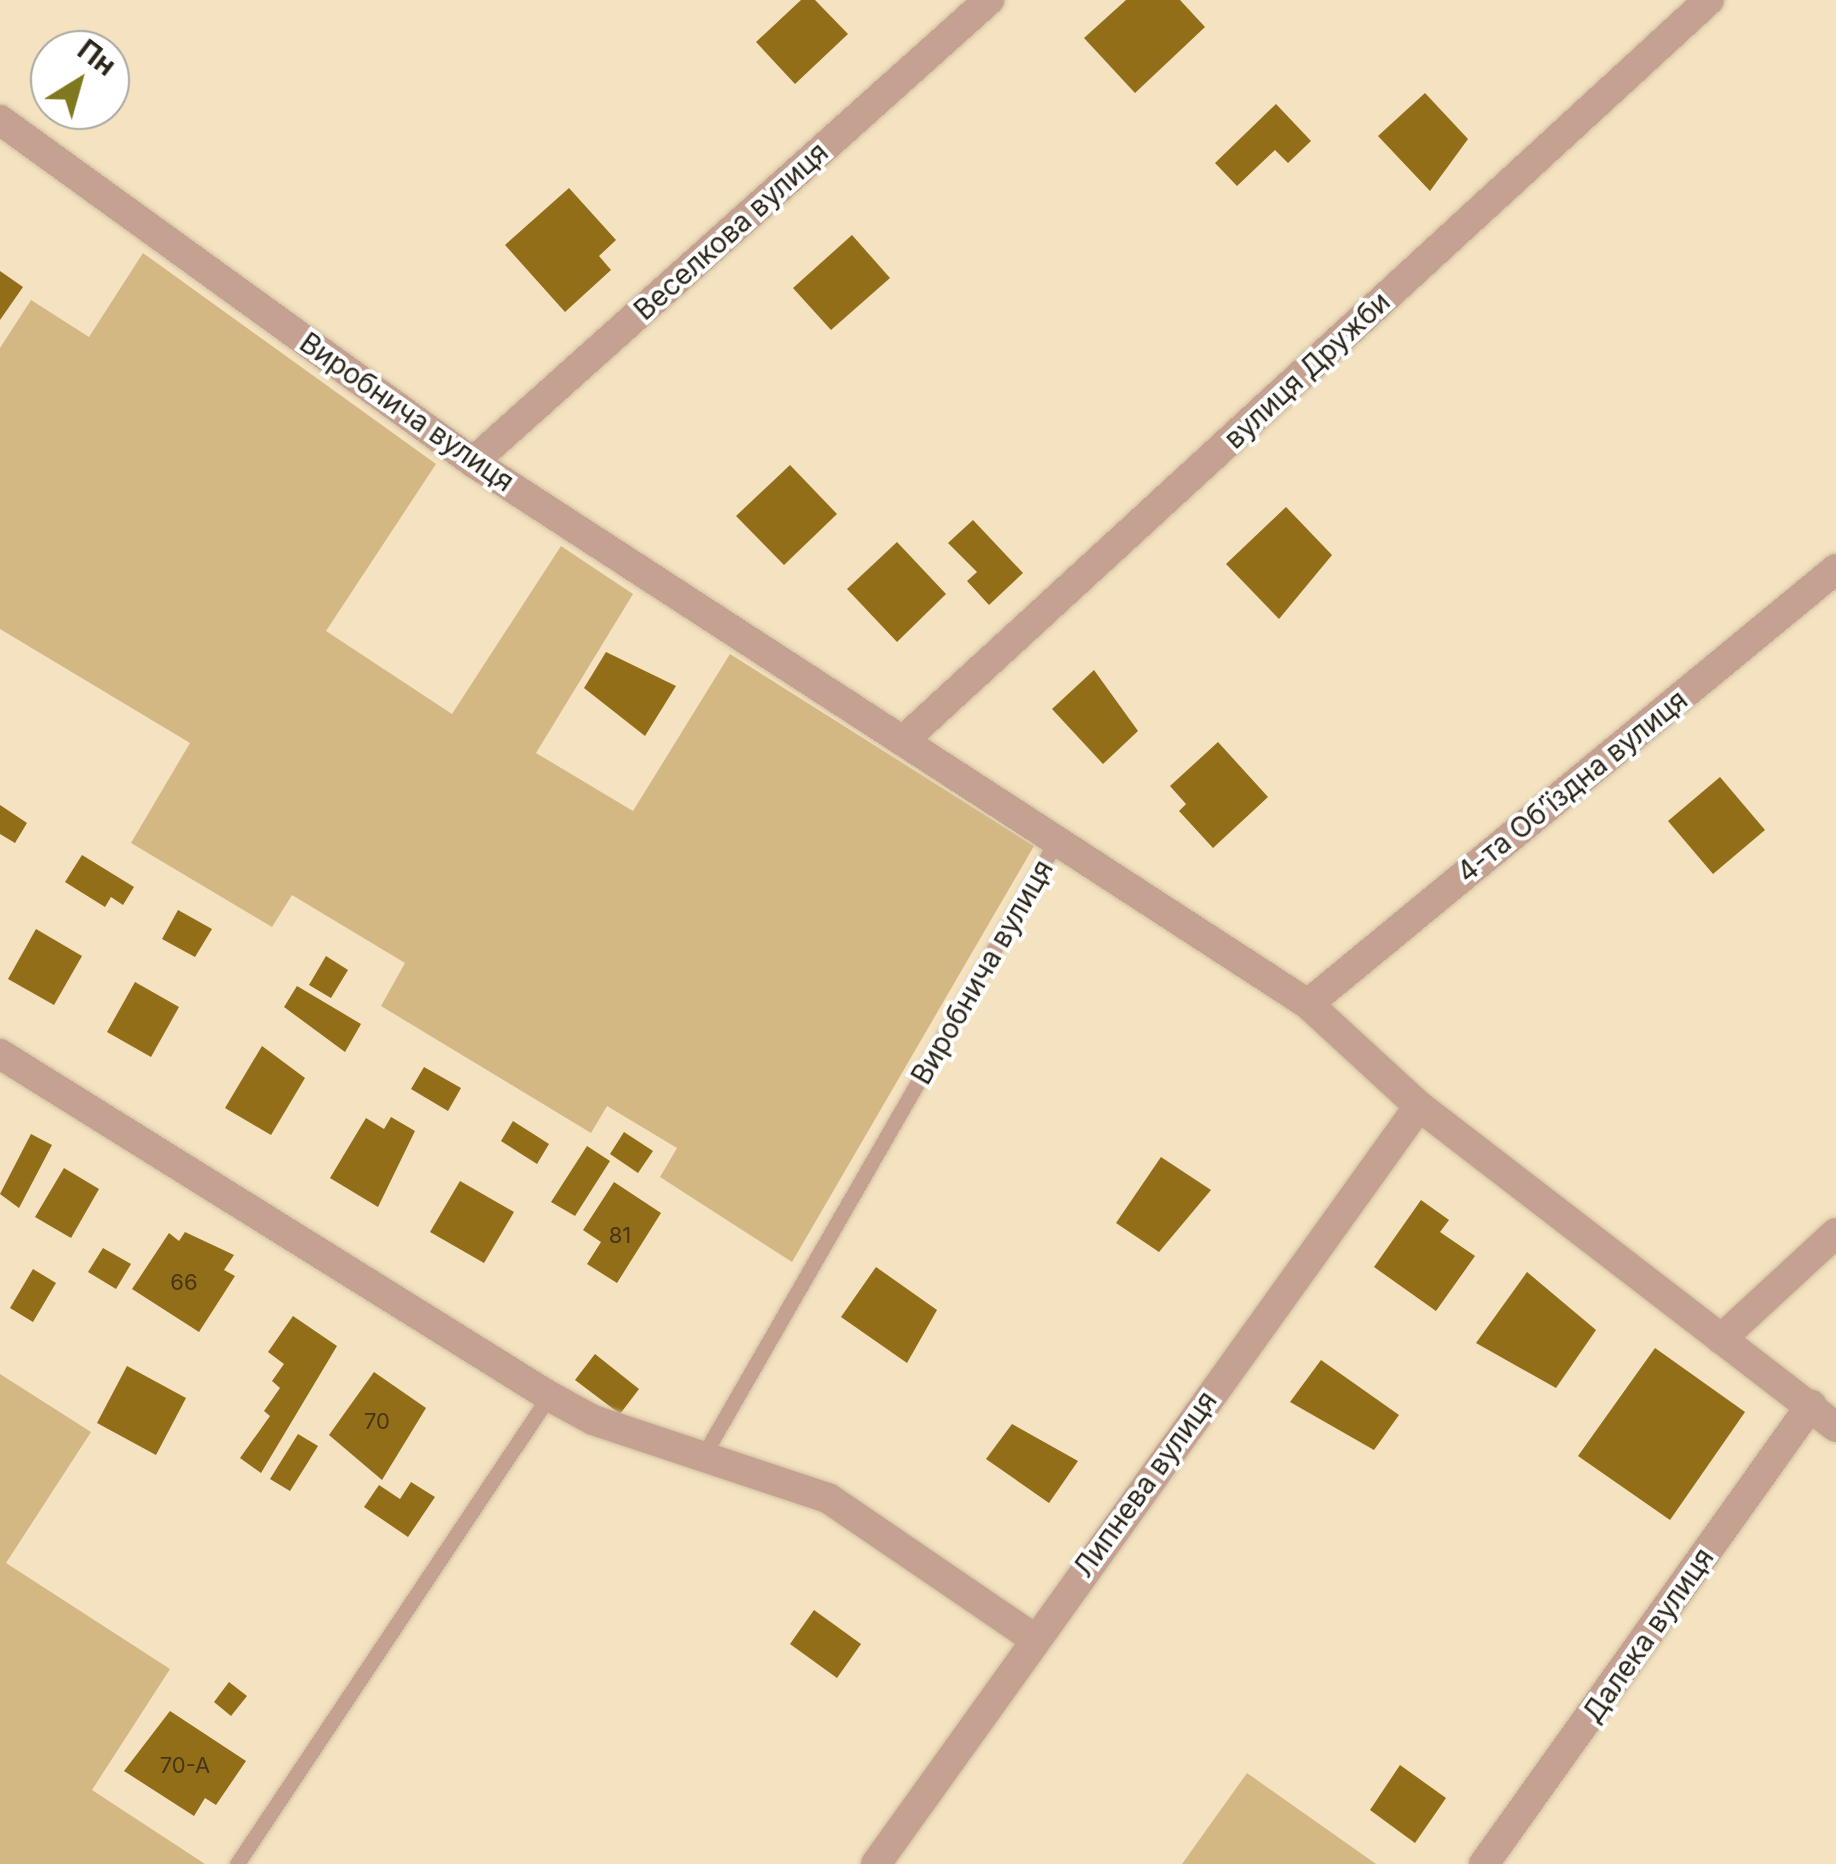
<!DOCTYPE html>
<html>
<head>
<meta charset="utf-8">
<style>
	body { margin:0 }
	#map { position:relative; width:1836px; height:1864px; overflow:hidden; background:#f4e2c0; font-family:Inter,sans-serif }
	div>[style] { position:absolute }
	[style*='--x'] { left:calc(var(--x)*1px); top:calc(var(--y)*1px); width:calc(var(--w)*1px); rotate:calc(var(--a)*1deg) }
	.green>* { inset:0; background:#d4b884 }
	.building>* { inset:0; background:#936e19 }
	.roads { filter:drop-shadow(0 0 2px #d0c0a2) drop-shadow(0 0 2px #d0c0a2) }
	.service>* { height:15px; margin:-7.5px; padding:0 7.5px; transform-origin:7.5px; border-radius:7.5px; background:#c4a190 }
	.minor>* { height:30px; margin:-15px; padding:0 15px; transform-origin:15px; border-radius:15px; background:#c4a190 }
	span { translate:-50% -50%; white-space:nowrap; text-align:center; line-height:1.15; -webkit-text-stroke:8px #fff; paint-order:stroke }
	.number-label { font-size:22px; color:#453618 }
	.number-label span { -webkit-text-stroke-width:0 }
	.street-label { font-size:28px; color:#2b2417 }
	.north { position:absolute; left:30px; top:30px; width:100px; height:100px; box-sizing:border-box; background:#fff; border:2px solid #aaa7a2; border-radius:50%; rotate:37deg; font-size:28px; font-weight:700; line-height:40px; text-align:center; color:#2b2417 }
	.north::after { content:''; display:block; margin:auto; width:35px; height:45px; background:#80781e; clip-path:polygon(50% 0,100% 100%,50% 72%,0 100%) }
</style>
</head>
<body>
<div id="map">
	<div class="green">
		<i style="clip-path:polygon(143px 253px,436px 464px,326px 631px,452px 714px,561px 546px,633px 594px,536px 753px,633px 811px,730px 654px,1034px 846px,792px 1262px,660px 1177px,677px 1148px,607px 1106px,591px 1133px,381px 1006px,405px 963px,292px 895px,272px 927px,131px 843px,190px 743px,0 629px,0 348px,31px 300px,89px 337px)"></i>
		<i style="clip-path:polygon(0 1374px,91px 1432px,6px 1563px,170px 1669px,92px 1790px,205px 1864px,0 1864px)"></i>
		<i style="clip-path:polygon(1247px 1773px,1376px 1864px,1182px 1864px)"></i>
	</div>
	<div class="building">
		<i style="clip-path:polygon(801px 0,815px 0,848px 34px,795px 84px,756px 42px)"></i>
		<i style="clip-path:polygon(1126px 0,1180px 0,1205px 27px,1135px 93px,1084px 38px)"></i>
		<i style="clip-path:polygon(1425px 93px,1468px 139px,1430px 191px,1378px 136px)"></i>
		<i style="clip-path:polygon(1276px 104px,1311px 141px,1288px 163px,1275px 150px,1237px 186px,1215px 163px)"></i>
		<i style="clip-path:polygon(569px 188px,616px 240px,599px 256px,611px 270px,565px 312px,505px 245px)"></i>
		<i style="clip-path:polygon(852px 235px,890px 278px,831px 330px,793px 288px)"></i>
		<i style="clip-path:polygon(0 271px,23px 287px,0 320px)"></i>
		<i style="clip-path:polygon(790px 465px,837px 514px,784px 565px,736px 516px)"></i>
		<i style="clip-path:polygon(1286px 507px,1332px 555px,1279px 619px,1226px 564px)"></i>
		<i style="clip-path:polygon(973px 520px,1023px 573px,989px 605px,967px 581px,977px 572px,948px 543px)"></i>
		<i style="clip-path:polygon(897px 542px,946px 594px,897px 642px,847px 589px)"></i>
		<i style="clip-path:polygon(606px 652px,676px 686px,645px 736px,584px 688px)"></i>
		<i style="clip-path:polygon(1094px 670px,1138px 731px,1103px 764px,1052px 709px)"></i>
		<i style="clip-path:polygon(1218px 742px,1268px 797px,1213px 848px,1179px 811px,1186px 804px,1170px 786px)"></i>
		<i style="clip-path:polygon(1720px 777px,1765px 830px,1713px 874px,1668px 821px)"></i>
		<i style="clip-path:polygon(0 805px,27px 823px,15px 843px,0 834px)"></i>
		<i style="clip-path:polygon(82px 855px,134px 887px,123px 905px,111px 897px,105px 907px,65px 882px)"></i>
		<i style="clip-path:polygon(178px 910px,212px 929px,195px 957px,162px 939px)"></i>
		<i style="clip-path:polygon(36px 929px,82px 956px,54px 1005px,8px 979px)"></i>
		<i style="clip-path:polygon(326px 956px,348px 970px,331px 998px,309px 985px)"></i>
		<i style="clip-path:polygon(135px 982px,179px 1007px,151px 1057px,107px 1032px)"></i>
		<i style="clip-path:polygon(297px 986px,361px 1024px,345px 1052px,284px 1007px)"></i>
		<i style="clip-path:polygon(262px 1046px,305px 1078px,271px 1135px,225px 1108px)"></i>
		<i style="clip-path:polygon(424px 1067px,461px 1088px,448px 1111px,411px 1089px)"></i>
		<i style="clip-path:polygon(391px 1117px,415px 1131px,378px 1207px,330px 1178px,366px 1118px,384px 1129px)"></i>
		<i style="clip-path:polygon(513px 1121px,549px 1144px,537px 1164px,501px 1141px)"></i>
		<i style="clip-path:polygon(624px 1132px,653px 1151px,638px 1173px,610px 1154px)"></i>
		<i style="clip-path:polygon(31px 1134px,52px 1145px,19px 1208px,0 1194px)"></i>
		<i style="clip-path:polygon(587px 1146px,610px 1161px,575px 1216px,551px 1202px)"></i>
		<i style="clip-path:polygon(1161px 1157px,1211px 1190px,1159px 1252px,1116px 1223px)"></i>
		<i style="clip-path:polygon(64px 1168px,99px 1189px,71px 1238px,35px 1217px)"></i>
		<i style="clip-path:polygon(460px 1181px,514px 1212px,484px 1263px,430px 1232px)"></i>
		<i style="clip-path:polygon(614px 1182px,661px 1213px,617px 1283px,587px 1264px,601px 1242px,583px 1230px)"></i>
		<i style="clip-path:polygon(1421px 1200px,1449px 1220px,1440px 1232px,1475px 1256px,1436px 1311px,1374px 1267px)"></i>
		<i style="clip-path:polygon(185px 1232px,234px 1255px,224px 1270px,235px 1276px,199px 1332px,132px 1289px,169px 1233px,179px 1241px)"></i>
		<i style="clip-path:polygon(103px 1248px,131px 1264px,116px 1289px,88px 1272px)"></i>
		<i style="clip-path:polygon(876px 1267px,937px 1310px,907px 1363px,841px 1317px)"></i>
		<i style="clip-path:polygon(33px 1269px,56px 1283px,33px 1322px,10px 1308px)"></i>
		<i style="clip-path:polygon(1527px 1272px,1596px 1330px,1556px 1388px,1476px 1343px)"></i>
		<i style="clip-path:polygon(293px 1316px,337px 1346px,261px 1473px,240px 1458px,270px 1416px,264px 1411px,280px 1388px,272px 1381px,284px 1364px,268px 1352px)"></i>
		<i style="clip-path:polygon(1655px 1348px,1745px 1412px,1670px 1520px,1578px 1456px)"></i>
		<i style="clip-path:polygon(595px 1354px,639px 1389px,620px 1414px,575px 1380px)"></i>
		<i style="clip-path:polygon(1321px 1360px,1399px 1415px,1374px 1450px,1290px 1402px)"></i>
		<i style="clip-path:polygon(127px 1366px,186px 1398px,156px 1455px,97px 1423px)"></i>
		<i style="clip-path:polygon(374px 1372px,426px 1408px,382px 1480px,329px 1435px)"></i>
		<i style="clip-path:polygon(1012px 1424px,1078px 1461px,1049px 1503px,986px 1459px)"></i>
		<i style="clip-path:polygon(298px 1434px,318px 1446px,290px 1491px,270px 1479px)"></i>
		<i style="clip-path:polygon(411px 1482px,435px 1497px,408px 1537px,364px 1507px,379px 1485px,400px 1499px)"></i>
		<i style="clip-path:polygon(814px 1610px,861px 1644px,837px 1678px,790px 1644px)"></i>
		<i style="clip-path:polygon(229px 1682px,247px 1696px,231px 1716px,214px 1702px)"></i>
		<i style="clip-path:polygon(170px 1711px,246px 1761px,216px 1805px,205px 1798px,194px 1816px,124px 1771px)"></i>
		<i style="clip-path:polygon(1400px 1765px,1446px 1798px,1415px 1843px,1370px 1810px)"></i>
	</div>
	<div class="roads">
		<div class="service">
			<i style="--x:703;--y:1456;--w:710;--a:-60.12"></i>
			<i style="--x:237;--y:1864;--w:562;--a:-56.31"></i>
		</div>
		<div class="minor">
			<i style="--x:0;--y:120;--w:584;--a:35.87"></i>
			<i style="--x:473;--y:462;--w:995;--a:32.99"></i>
			<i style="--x:1308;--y:1004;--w:151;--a:42.6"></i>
			<i style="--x:1419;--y:1106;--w:526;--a:37.59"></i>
			<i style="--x:473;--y:462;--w:693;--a:-41.84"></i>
			<i style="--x:905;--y:739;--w:1092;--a:-42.59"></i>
			<i style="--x:1308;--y:1004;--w:684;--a:-39.48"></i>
			<i style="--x:0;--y:1054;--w:647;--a:31.92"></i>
			<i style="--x:549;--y:1396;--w:50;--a:28.6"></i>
			<i style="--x:593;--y:1420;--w:248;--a:18.4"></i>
			<i style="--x:828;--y:1498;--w:248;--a:34.3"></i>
			<i style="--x:1721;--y:1339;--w:156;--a:-42.7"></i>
			<i style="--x:876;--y:1864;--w:932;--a:-54.38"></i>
			<i style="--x:1484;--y:1864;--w:564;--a:-54.53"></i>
		</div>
	</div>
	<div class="number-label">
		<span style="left:620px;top:1236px">81</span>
		<span style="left:184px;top:1283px">66</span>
		<span style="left:377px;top:1422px">70</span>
		<span style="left:185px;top:1766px">70-А</span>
	</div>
	<div class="street-label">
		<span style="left:731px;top:231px;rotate:-42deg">Веселкова вулиця</span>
		<span style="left:1307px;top:370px;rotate:-43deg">вулиця Дружби</span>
		<span style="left:407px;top:412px;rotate:35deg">Виробнича вулиця</span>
		<span style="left:1572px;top:786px;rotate:-39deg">4-та Обʼїздна вулиця</span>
		<span style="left:982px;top:972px;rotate:-60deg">Виробнича вулиця</span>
		<span style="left:1145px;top:1484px;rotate:-54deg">Липнева вулиця</span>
		<span style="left:1648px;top:1635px;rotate:-55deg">Далека вулиця</span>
	</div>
	<div class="north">Пн</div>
</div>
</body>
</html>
